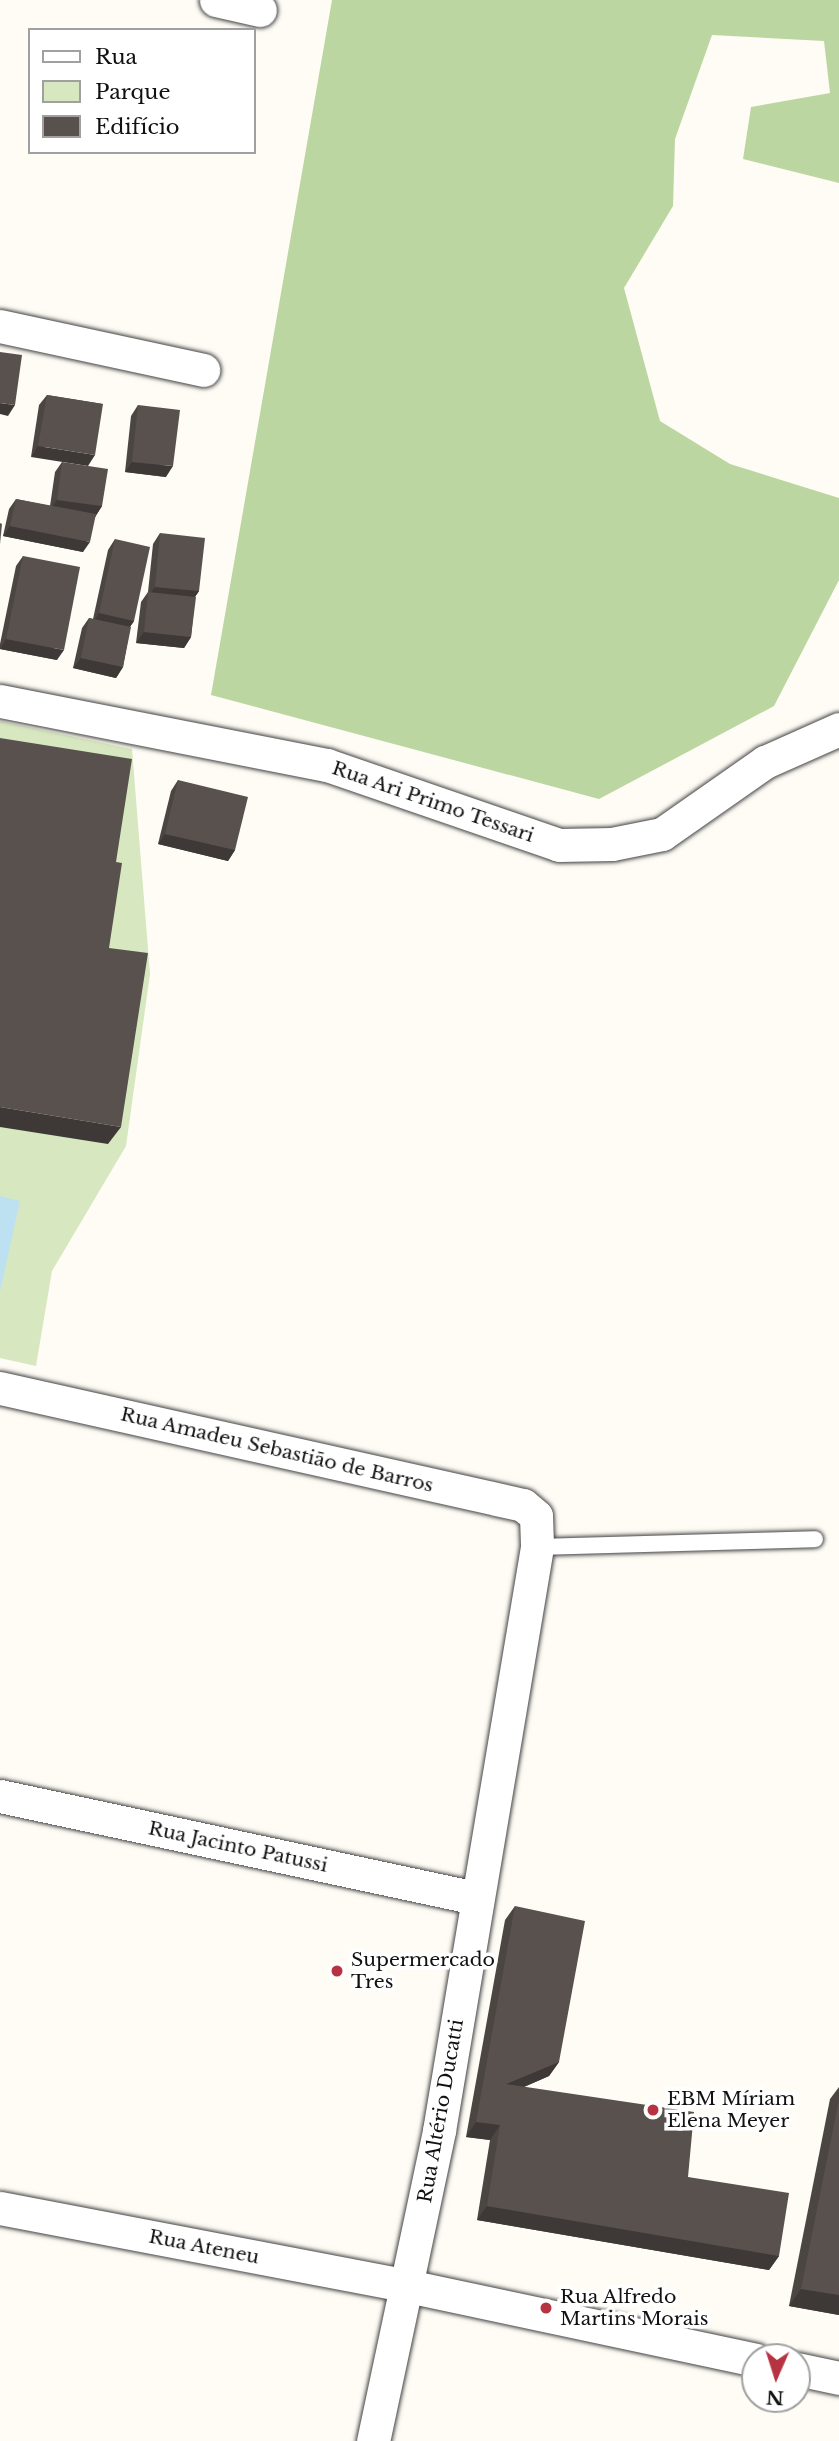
<!DOCTYPE html>
<html>
<head>
<meta charset="utf-8">
<style>
	body { margin:0 }
	#map { position:relative; width:839px; height:2441px; overflow:hidden; background:#fefcf5; font-family:"Libre Baskerville",serif }
	div>[style] { position:absolute }
	[style*='--x'] { left:calc(var(--x)*1px); top:calc(var(--y)*1px); width:calc(var(--w)*1px); rotate:calc(var(--a)*1deg) }
	.green>* { inset:0; background:#d7e7c0 }
	.forest>* { inset:0; background:#bcd6a1 }
	.water>* { inset:0; background:#bee1f1 }
	.roads { filter:drop-shadow(0 0 2px #444) drop-shadow(0 0 2px #444) }
	.lane>* { height:16px; margin:-8px; padding:0 8px; transform-origin:8px; border-radius:8px; background:#fff }
	.street>* { height:33px; margin:-16.5px; padding:0 16.5px; transform-origin:16.5px; border-radius:16.5px; background:#fff }
	.wall>* { inset:0; background:#4c4643 }
	.shaded-wall>* { inset:0; background:#3e3937 }
	.building>* { inset:0; background:#58514e }
	.dots>* { width:19px; height:19px; translate:-50% -50%; box-sizing:border-box; border:4px solid #fff; border-radius:50% }
	span { translate:-50% -50%; white-space:nowrap; text-align:center; line-height:1.15; -webkit-text-stroke:7px #fff; paint-order:stroke }
	.street-label { font-size:19px; color:#111 }
	.poi-label { font-size:19px; color:#111 }
	.left { translate:0 -50%; text-align:left }
	.legend { position:absolute; left:28px; top:28px; width:228px; height:126px; box-sizing:border-box; background:#fff; border:2px solid #a0a0a0; margin:0; padding:9px 12px; list-style:none; font-size:21px; color:#111 }
	.legend li { display:flex; align-items:center; gap:14px; height:35px }
	.legend b { width:35px; border:2px solid #a0a0a0 }
	.north { position:absolute; left:741px; top:2343px; width:70px; height:70px; box-sizing:border-box; background:#fff; border:2px solid #a0a0a0; border-radius:50%; rotate:183deg; font-size:19px; font-weight:700; line-height:28px; text-align:center; color:#111 }
	.north::after { content:''; display:block; margin:auto; width:24px; height:32px; background:#b63442; clip-path:polygon(50% 0,100% 100%,50% 72%,0 100%) }
</style>
</head>
<body>
<div id="map">
	<div class="green">
		<i style="clip-path:polygon(0 721px,132px 749px,150px 974px,126px 1146px,52px 1271px,36px 1366px,0 1358px)"></i>
	</div>
	<div class="forest">
		<i style="clip-path:polygon(332px 0,839px 0,839px 183px,743px 159px,751px 107px,830px 93px,824px 41px,712px 35px,675px 139px,673px 206px,624px 288px,660px 421px,730px 464px,839px 498px,839px 580px,774px 706px,599px 799px,211px 695px)"></i>
	</div>
	<div class="water">
		<i style="clip-path:polygon(0 1196px,20px 1201px,0 1292px)"></i>
	</div>
	<div class="roads">
		<div class="lane">
			<i style="--x:537;--y:1547;--w:278;--a:-1.6"></i>
		</div>
		<div class="street">
			<i style="--x:216;--y:0;--w:45;--a:12.8"></i>
			<i style="--x:0;--y:326;--w:208;--a:12.2"></i>
			<i style="--x:0;--y:701;--w:333;--a:11.1"></i>
			<i style="--x:327;--y:765;--w:245;--a:19"></i>
			<i style="--x:559;--y:845;--w:53;--a:-1.1"></i>
			<i style="--x:612;--y:844;--w:51;--a:-11.3"></i>
			<i style="--x:662;--y:834;--w:126;--a:-35"></i>
			<i style="--x:765;--y:762;--w:81;--a:-24"></i>
			<i style="--x:0;--y:1388;--w:536;--a:12.61"></i>
			<i style="--x:523;--y:1505;--w:17;--a:40"></i>
			<i style="--x:536;--y:1516;--w:31;--a:88"></i>
			<i style="--x:537;--y:1547;--w:592;--a:99.53"></i>
			<i style="--x:439;--y:2131;--w:317;--a:102"></i>
			<i style="--x:0;--y:1796;--w:487;--a:12.1"></i>
			<i style="--x:0;--y:2208;--w:415;--a:10.8"></i>
			<i style="--x:408;--y:2286;--w:355;--a:12"></i>
			<i style="--x:797;--y:2369;--w:43;--a:12.1"></i>
		</div>
	</div>
	<div class="wall">
		<i style="clip-path:polygon(47px 395px,103px 404px,31px 457px,39px 405px)"></i>
		<i style="clip-path:polygon(138px 405px,166px 477px,125px 472px,131px 416px)"></i>
		<i style="clip-path:polygon(62px 462px,102px 506px,95px 517px,83px 552px,3px 536px,9px 509px,16px 499px,50px 506px,55px 472px)"></i>
		<i style="clip-path:polygon(160px 533px,199px 591px,195px 597px,191px 637px,184px 648px,136px 643px,141px 602px,148px 592px,153px 544px)"></i>
		<i style="clip-path:polygon(115px 539px,134px 621px,130px 627px,123px 667px,116px 678px,73px 668px,82px 628px,89px 618px,93px 619px,108px 550px)"></i>
		<i style="clip-path:polygon(23px 556px,57px 660px,0 649px,0 644px,16px 566px)"></i>
		<i style="clip-path:polygon(178px 780px,235px 850px,228px 861px,158px 844px,171px 791px)"></i>
		<i style="clip-path:polygon(515px 1906px,559px 2062px,549px 2076px,524px 2087px,688px 2177px,779px 2256px,769px 2270px,477px 2220px,490px 2140px,466px 2137px,505px 1920px)"></i>
		<i style="clip-path:polygon(839px 2087px,839px 2315px,789px 2306px,830px 2099px)"></i>
	</div>
	<div class="shaded-wall">
		<i style="clip-path:polygon(0 403px,15px 405px,8px 416px,0 414px)"></i>
		<i style="clip-path:polygon(38px 446px,95px 455px,88px 466px,31px 457px)"></i>
		<i style="clip-path:polygon(132px 462px,173px 466px,166px 477px,125px 472px)"></i>
		<i style="clip-path:polygon(57px 500px,102px 506px,95px 517px,49px 511px)"></i>
		<i style="clip-path:polygon(10px 526px,90px 542px,83px 552px,3px 536px)"></i>
		<i style="clip-path:polygon(155px 587px,199px 591px,192px 601px,148px 597px)"></i>
		<i style="clip-path:polygon(99px 613px,134px 621px,127px 631px,92px 624px)"></i>
		<i style="clip-path:polygon(144px 632px,191px 637px,184px 648px,136px 643px)"></i>
		<i style="clip-path:polygon(6px 639px,64px 650px,57px 660px,0 649px)"></i>
		<i style="clip-path:polygon(81px 658px,123px 667px,116px 678px,73px 668px)"></i>
		<i style="clip-path:polygon(165px 834px,235px 850px,228px 861px,158px 844px)"></i>
		<i style="clip-path:polygon(0 1107px,121px 1127px,108px 1144px,0 1127px)"></i>
		<i style="clip-path:polygon(559px 2062px,549px 2076px,496px 2099px,506px 2084px)"></i>
		<i style="clip-path:polygon(476px 2122px,500px 2125px,490px 2140px,466px 2137px)"></i>
		<i style="clip-path:polygon(487px 2206px,779px 2256px,769px 2270px,477px 2220px)"></i>
		<i style="clip-path:polygon(801px 2289px,839px 2295px,839px 2315px,789px 2306px)"></i>
	</div>
	<div class="building">
		<i style="clip-path:polygon(0 352px,22px 355px,15px 405px,0 403px)"></i>
		<i style="clip-path:polygon(47px 395px,103px 404px,95px 455px,38px 446px)"></i>
		<i style="clip-path:polygon(138px 405px,180px 410px,173px 466px,132px 462px)"></i>
		<i style="clip-path:polygon(62px 462px,108px 469px,102px 506px,57px 500px)"></i>
		<i style="clip-path:polygon(16px 499px,96px 514px,90px 542px,10px 526px)"></i>
		<i style="clip-path:polygon(0 523px,2px 524px,0 544px)"></i>
		<i style="clip-path:polygon(160px 533px,205px 538px,199px 591px,155px 587px)"></i>
		<i style="clip-path:polygon(115px 539px,150px 547px,134px 621px,99px 613px)"></i>
		<i style="clip-path:polygon(23px 556px,80px 567px,64px 650px,6px 639px)"></i>
		<i style="clip-path:polygon(148px 592px,196px 597px,191px 637px,144px 632px)"></i>
		<i style="clip-path:polygon(89px 618px,131px 627px,123px 667px,81px 658px)"></i>
		<i style="clip-path:polygon(0 738px,132px 759px,116px 862px,122px 863px,109px 948px,148px 953px,121px 1127px,0 1107px)"></i>
		<i style="clip-path:polygon(178px 780px,248px 797px,235px 850px,165px 834px)"></i>
		<i style="clip-path:polygon(515px 1906px,585px 1921px,559px 2062px,506px 2084px,694px 2112px,688px 2177px,789px 2193px,779px 2256px,487px 2206px,500px 2125px,476px 2122px)"></i>
		<i style="clip-path:polygon(839px 2100px,839px 2295px,801px 2289px)"></i>
	</div>
	<div class="dots">
		<i style="left:337px;top:1971px;background:#b63442"></i>
		<i style="left:653px;top:2110px;background:#b63442"></i>
		<i style="left:546px;top:2308px;background:#b63442"></i>
	</div>
	<div class="street-label">
		<span style="left:433px;top:802px;rotate:19deg">Rua Ari Primo Tessari</span>
		<span style="left:277px;top:1450px;rotate:13deg">Rua Amadeu Sebastião de Barros</span>
		<span style="left:238px;top:1847px;rotate:12deg">Rua Jacinto Patussi</span>
		<span style="left:441px;top:2111px;rotate:-80deg">Rua Altério Ducatti</span>
		<span style="left:204px;top:2247px;rotate:11deg">Rua Ateneu</span>
	</div>
	<div class="poi-label">
		<span class="left" style="left:351px;top:1971px">Supermercado<br>Tres</span>
		<span class="left" style="left:667px;top:2110px">EBM Míriam<br>Elena Meyer</span>
		<span class="left" style="left:560px;top:2308px">Rua Alfredo<br>Martins Morais</span>
	</div>
	<ul class="legend">
	<li><b style="height:9px;background:#fff"></b>Rua</li>
	<li><b style="height:19px;background:#d7e7c0"></b>Parque</li>
	<li><b style="height:19px;background:#58514e"></b>Edifício</li>
	</ul>
	<div class="north">N</div>
</div>
</body>
</html>
